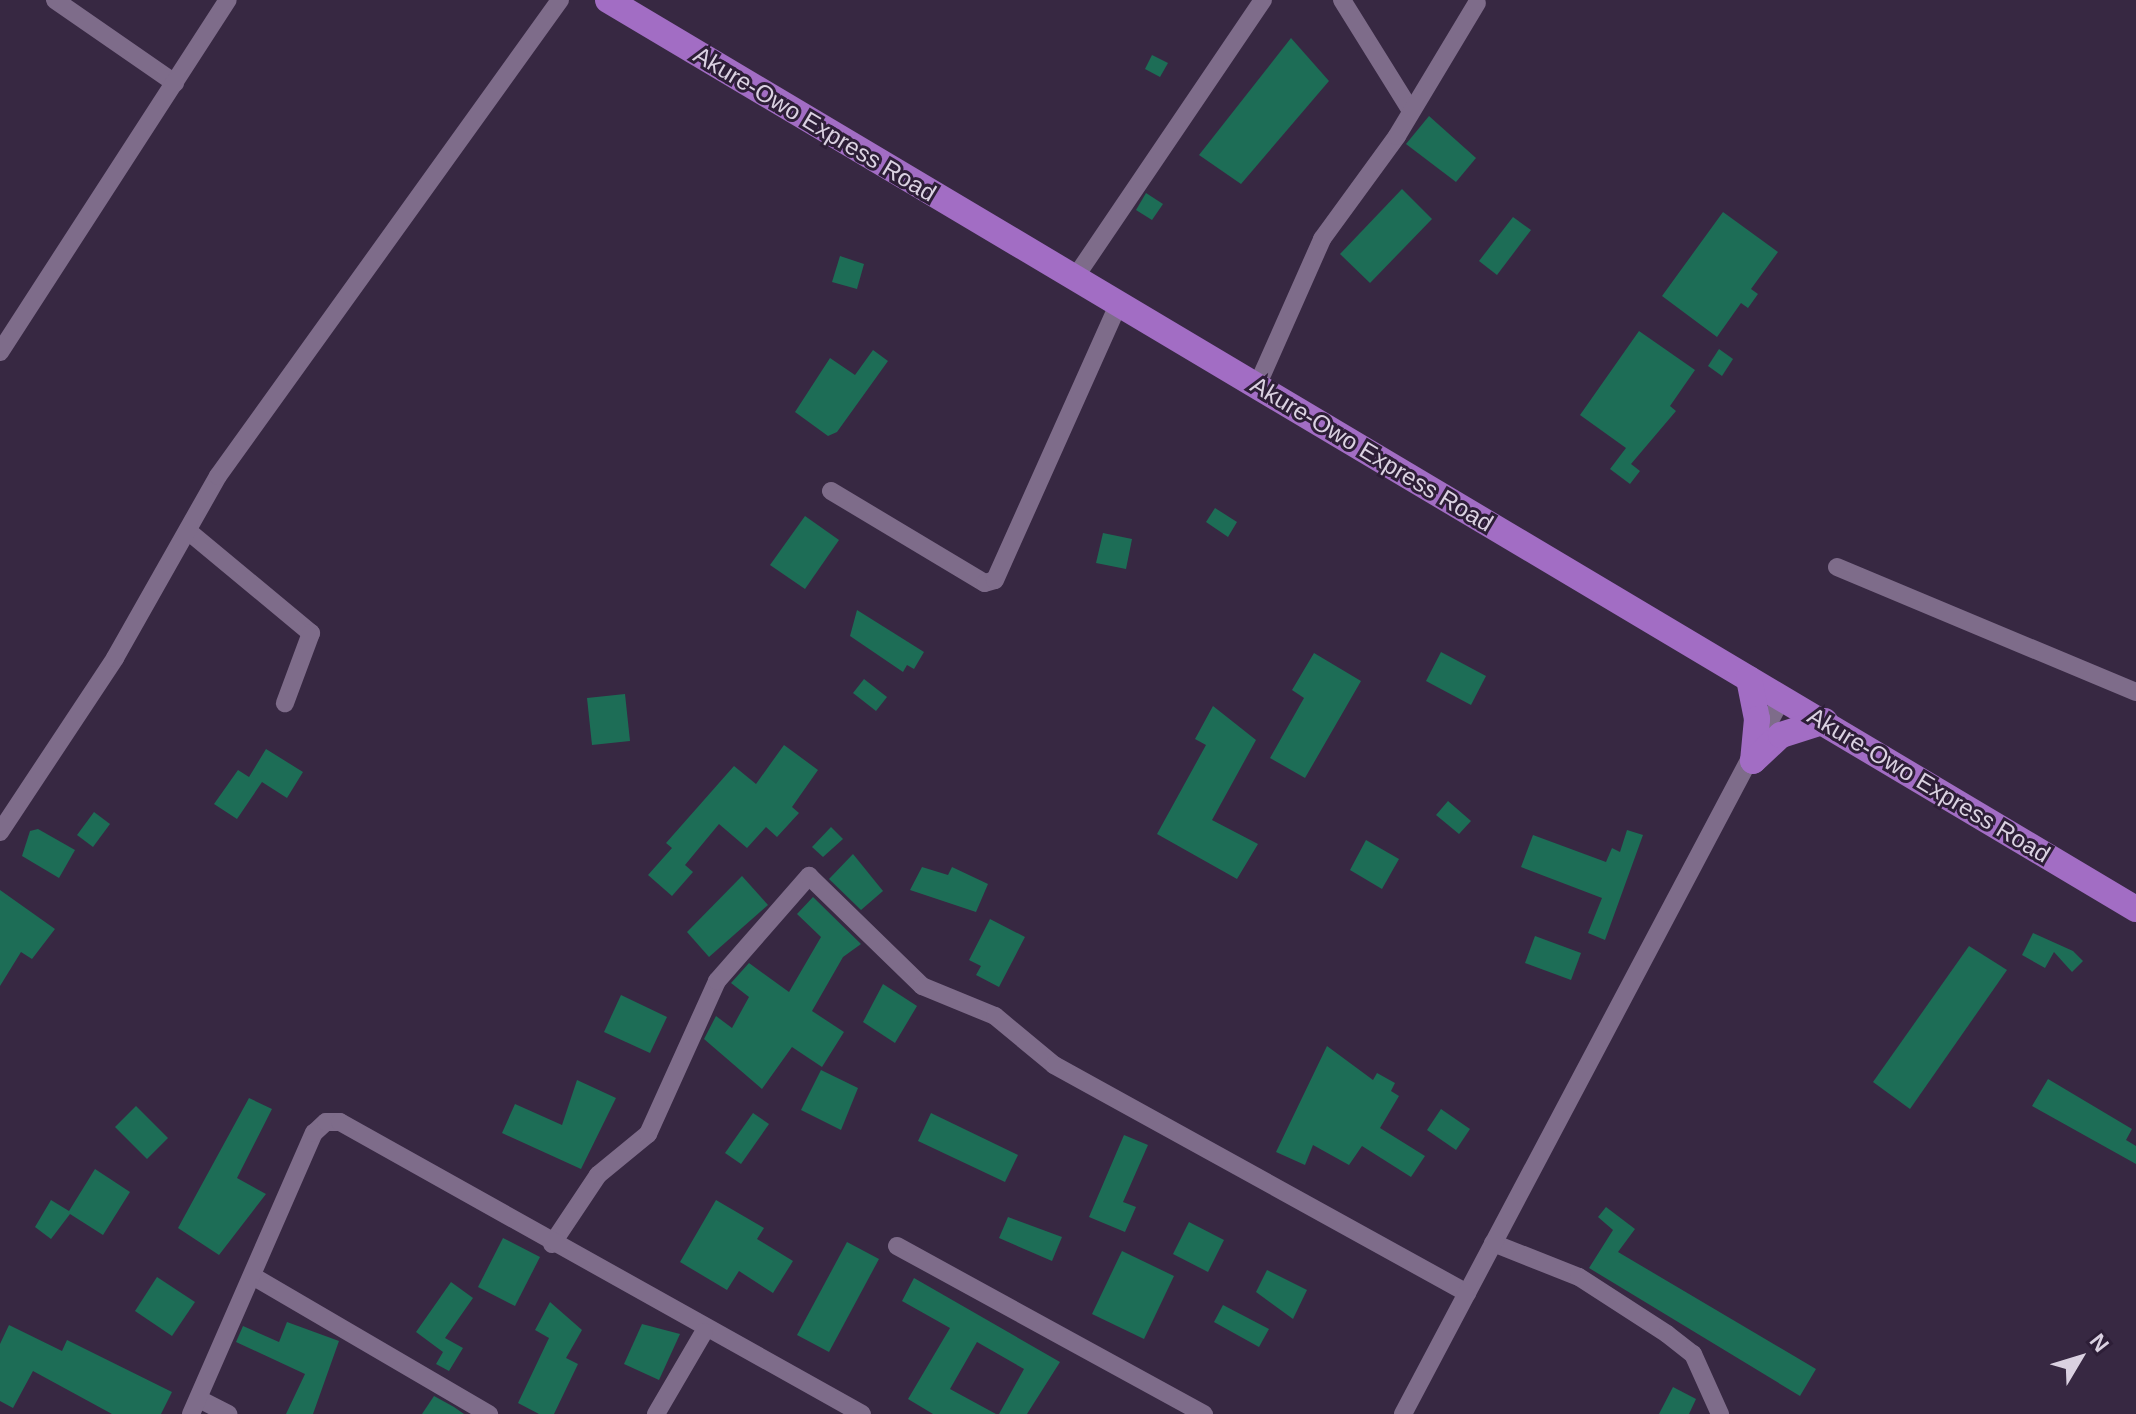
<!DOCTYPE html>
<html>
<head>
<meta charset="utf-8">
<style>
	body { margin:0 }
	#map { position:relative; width:2136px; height:1414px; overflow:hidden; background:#372842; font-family:Helvetica,sans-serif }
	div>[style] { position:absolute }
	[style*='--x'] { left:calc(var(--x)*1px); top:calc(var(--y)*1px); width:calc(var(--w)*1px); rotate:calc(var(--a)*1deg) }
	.building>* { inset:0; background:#1d6d56 }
	.minor>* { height:18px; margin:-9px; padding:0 9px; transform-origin:9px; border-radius:9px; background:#7e6c8a }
	.highway>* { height:26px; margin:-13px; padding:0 13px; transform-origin:13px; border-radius:13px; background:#a26dc4 }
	span { translate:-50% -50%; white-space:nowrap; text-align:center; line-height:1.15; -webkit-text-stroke:6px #2d1e37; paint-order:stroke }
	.street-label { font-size:24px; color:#dad1e1 }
	.north { position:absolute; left:2040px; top:1318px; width:80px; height:80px; -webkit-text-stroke:6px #2d1e37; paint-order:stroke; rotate:52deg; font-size:22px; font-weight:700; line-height:32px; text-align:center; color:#dad1e1 }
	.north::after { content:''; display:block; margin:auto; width:28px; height:36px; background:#dad1e1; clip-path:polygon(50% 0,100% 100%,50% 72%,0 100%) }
</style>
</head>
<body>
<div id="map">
	<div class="building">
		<i style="clip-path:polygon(1291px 38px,1329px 81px,1241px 184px,1199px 155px)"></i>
		<i style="clip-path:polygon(1152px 55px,1168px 63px,1160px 77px,1145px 69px)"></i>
		<i style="clip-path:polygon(1429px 116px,1476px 158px,1456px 182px,1406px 144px)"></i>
		<i style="clip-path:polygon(1402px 189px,1432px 219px,1370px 283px,1340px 254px)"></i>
		<i style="clip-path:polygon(1146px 193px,1163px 204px,1152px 220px,1136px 210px)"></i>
		<i style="clip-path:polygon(1723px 212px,1778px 252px,1751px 289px,1758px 294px,1748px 308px,1741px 303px,1717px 337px,1662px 296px)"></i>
		<i style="clip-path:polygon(1513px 217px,1531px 230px,1497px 275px,1479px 261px)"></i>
		<i style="clip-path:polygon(840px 256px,864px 264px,857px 289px,832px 282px)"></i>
		<i style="clip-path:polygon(1639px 331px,1695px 370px,1670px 406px,1676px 411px,1631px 464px,1640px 471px,1630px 484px,1610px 469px,1626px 448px,1580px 415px)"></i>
		<i style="clip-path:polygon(1719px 349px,1733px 359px,1722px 376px,1708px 366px)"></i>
		<i style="clip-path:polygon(873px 350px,888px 361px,837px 432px,828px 436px,795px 412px,830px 358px,855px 375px)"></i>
		<i style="clip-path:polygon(1215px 508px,1237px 522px,1228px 537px,1206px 522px)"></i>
		<i style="clip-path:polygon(805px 516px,839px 540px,805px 589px,770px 565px)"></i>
		<i style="clip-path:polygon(1103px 533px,1132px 539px,1126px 569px,1096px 563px)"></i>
		<i style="clip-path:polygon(857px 610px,924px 652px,914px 669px,907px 665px,903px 672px,850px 636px)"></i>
		<i style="clip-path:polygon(1441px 652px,1486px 676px,1471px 705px,1426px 681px)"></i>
		<i style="clip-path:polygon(1314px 653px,1361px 681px,1305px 778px,1270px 758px,1304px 698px,1292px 690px)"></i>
		<i style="clip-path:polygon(864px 679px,887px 697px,876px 711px,853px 693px)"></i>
		<i style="clip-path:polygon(625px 694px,630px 741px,592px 745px,587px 698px)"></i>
		<i style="clip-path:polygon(1213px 706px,1256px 740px,1212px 820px,1258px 844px,1237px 879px,1157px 834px,1206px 745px,1195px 739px)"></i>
		<i style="clip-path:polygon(784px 745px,818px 770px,792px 807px,799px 813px,777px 837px,766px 827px,747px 848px,719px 824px,685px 865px,693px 872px,672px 896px,648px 875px,672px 848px,666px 843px,734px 766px,756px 784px)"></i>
		<i style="clip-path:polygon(266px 749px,303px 772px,287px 798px,262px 782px,237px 819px,214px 804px,238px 770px,249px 777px)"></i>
		<i style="clip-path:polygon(1448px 801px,1471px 821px,1459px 834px,1436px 815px)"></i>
		<i style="clip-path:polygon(94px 812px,110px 824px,93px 847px,77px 835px)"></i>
		<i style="clip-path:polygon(831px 827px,843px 839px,823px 857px,812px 847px)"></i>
		<i style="clip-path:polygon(38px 829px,75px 850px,59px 878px,22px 856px,30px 831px)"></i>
		<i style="clip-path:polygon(1627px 830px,1643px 835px,1605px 940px,1588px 933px,1602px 898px,1521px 867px,1533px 835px,1606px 862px,1612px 848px,1620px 852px)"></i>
		<i style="clip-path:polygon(1366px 840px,1399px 859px,1382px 889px,1350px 870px)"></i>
		<i style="clip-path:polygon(853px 854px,883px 891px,861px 910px,829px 879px)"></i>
		<i style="clip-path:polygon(922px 867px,948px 875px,952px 867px,988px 884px,976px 912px,910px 890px)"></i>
		<i style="clip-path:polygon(742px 876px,768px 905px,709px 957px,687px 932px)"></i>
		<i style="clip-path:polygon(0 890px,55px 929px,32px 959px,21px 952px,0 986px)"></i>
		<i style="clip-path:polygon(813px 897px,861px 944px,843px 957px,812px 1011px,844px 1032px,822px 1067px,792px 1047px,762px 1089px,704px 1039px,716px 1016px,732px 1028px,749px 997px,731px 983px,749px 963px,789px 992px,821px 937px,797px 914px)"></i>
		<i style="clip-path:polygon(990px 919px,1025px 937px,999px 987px,976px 975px,981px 966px,969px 960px)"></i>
		<i style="clip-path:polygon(2033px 933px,2073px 951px,2083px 961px,2072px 972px,2054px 952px,2045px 968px,2022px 955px)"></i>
		<i style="clip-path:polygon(1535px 936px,1581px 953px,1571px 980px,1525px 963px)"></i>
		<i style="clip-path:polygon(1969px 946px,2007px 970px,1910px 1109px,1873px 1082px)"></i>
		<i style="clip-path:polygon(883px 984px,917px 1006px,895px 1043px,863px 1022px)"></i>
		<i style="clip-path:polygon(621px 995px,667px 1017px,650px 1053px,604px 1032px)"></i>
		<i style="clip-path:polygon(1327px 1046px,1373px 1080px,1377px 1073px,1395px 1083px,1391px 1091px,1399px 1096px,1380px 1128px,1425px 1156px,1411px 1177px,1362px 1146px,1349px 1165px,1313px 1145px,1305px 1165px,1276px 1152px)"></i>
		<i style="clip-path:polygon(821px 1070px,858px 1088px,841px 1130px,801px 1110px)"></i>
		<i style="clip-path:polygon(2048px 1079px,2132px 1129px,2126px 1140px,2136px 1146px,2136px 1164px,2032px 1106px)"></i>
		<i style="clip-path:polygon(577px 1080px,616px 1098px,581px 1169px,502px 1133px,515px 1104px,562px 1125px)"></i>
		<i style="clip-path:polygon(249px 1098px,272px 1109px,237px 1178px,266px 1194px,219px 1255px,178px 1228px)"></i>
		<i style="clip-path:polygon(136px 1106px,168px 1138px,147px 1159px,115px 1127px)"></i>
		<i style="clip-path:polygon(1441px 1109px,1470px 1129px,1456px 1150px,1427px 1130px)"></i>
		<i style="clip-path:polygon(753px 1113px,769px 1124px,741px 1164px,725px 1153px)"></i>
		<i style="clip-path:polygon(931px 1113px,1018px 1155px,1005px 1182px,918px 1141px)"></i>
		<i style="clip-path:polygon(1124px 1135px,1148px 1145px,1123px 1202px,1136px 1207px,1125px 1232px,1089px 1217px)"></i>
		<i style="clip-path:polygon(95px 1169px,130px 1192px,103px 1235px,70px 1214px,51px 1239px,35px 1227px,51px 1200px,69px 1211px)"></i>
		<i style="clip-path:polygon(716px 1200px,764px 1228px,757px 1239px,793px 1261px,773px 1293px,739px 1271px,727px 1290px,680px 1262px)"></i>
		<i style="clip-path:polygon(1606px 1207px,1635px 1229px,1618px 1252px,1816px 1369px,1800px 1396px,1589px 1268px,1613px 1230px,1598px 1217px)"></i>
		<i style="clip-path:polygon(1008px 1217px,1062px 1237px,1052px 1261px,999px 1238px)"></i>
		<i style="clip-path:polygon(1189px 1222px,1224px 1240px,1208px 1272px,1173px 1254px)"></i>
		<i style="clip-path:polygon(503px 1238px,540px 1257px,515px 1306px,478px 1287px)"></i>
		<i style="clip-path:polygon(847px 1242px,879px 1259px,829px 1352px,797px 1335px)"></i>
		<i style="clip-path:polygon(1122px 1251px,1174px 1276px,1144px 1339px,1092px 1314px)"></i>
		<i style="clip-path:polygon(1267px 1270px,1307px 1290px,1293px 1319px,1256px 1292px)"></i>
		<i style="clip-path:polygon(157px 1277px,195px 1302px,172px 1336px,135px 1311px)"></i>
		<i style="clip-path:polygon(914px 1278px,1060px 1362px,1027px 1414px,999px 1414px,1024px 1369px,977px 1342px,950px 1389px,996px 1414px,933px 1414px,908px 1399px,950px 1328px,902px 1301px)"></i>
		<i style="clip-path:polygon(451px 1282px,473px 1298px,445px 1338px,463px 1348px,449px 1371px,436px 1364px,443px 1352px,416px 1332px)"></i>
		<i style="clip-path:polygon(550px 1302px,582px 1330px,566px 1358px,578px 1364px,554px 1414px,539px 1414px,518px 1403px,549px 1338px,535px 1330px)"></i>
		<i style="clip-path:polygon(1223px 1305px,1269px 1329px,1259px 1347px,1214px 1322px)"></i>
		<i style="clip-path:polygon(287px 1322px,339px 1341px,313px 1414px,286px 1414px,305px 1374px,236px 1342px,243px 1326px,279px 1342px)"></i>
		<i style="clip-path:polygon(642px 1324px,680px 1334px,659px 1380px,624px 1364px)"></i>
		<i style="clip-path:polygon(9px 1325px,62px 1351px,67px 1340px,172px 1392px,161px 1414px,112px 1414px,33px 1371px,13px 1408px,0 1401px,0 1344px)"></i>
		<i style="clip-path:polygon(1673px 1387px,1696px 1399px,1689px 1414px,1659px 1414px)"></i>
		<i style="clip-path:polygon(434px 1396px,454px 1407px,464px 1414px,422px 1414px)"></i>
	</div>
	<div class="minor">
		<i style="--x:55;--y:0;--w:146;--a:34.7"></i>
		<i style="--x:1342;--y:0;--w:131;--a:58.1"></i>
		<i style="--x:1074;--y:279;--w:337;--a:-55.9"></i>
		<i style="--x:0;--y:352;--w:419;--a:-57.1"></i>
		<i style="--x:1257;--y:386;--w:161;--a:-66.1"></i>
		<i style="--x:1322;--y:239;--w:127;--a:-53.9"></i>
		<i style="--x:1397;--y:136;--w:155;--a:-59"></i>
		<i style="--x:831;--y:491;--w:179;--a:30.9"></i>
		<i style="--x:985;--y:583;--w:10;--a:-17"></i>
		<i style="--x:995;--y:580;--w:301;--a:-65.9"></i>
		<i style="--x:188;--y:531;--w:160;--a:39.7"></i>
		<i style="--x:311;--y:633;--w:75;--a:110.4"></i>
		<i style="--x:1837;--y:567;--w:324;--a:22.7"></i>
		<i style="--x:0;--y:832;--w:209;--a:-56.5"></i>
		<i style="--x:115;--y:658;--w:209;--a:-60.5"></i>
		<i style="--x:218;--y:476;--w:586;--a:-54.3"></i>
		<i style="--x:1493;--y:1243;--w:92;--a:21.6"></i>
		<i style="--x:1579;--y:1277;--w:105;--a:32.9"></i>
		<i style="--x:1667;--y:1334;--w:33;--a:38"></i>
		<i style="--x:1693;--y:1354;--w:66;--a:65.8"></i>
		<i style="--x:552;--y:1244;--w:83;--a:-56.3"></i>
		<i style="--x:598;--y:1175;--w:65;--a:-39.4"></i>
		<i style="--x:648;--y:1134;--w:168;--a:-65.7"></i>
		<i style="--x:717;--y:981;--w:140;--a:-48.8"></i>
		<i style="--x:809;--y:876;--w:158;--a:44.2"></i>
		<i style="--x:922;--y:986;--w:79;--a:22.3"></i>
		<i style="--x:995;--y:1016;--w:77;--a:39.7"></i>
		<i style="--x:1054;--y:1065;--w:472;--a:28.9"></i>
		<i style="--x:897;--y:1246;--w:350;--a:28.7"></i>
		<i style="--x:256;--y:1278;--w:270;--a:30.3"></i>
		<i style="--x:199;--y:1399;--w:33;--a:27"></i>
		<i style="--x:191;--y:1414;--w:307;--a:-66.4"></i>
		<i style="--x:314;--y:1133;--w:16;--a:-43"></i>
		<i style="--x:326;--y:1122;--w:14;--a:0"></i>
		<i style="--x:340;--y:1122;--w:598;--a:29.22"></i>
		<i style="--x:656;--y:1414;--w:95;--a:-59.7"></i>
		<i style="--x:1403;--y:1414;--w:810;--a:-62.11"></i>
	</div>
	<div class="highway">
		<i style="--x:608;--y:0;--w:1778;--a:30.75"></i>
		<i style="--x:1749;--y:679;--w:41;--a:78.7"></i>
		<i style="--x:1757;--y:719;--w:42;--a:95.4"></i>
		<i style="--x:1753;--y:761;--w:38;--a:-43"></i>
		<i style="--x:1781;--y:735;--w:46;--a:-17.7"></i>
	</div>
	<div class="street-label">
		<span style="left:815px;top:124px;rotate:31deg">Akure-Owo Express Road</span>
		<span style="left:1372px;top:454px;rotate:31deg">Akure-Owo Express Road</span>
		<span style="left:1929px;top:785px;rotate:31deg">Akure-Owo Express Road</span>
	</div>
	<div class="north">N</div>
</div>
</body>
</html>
